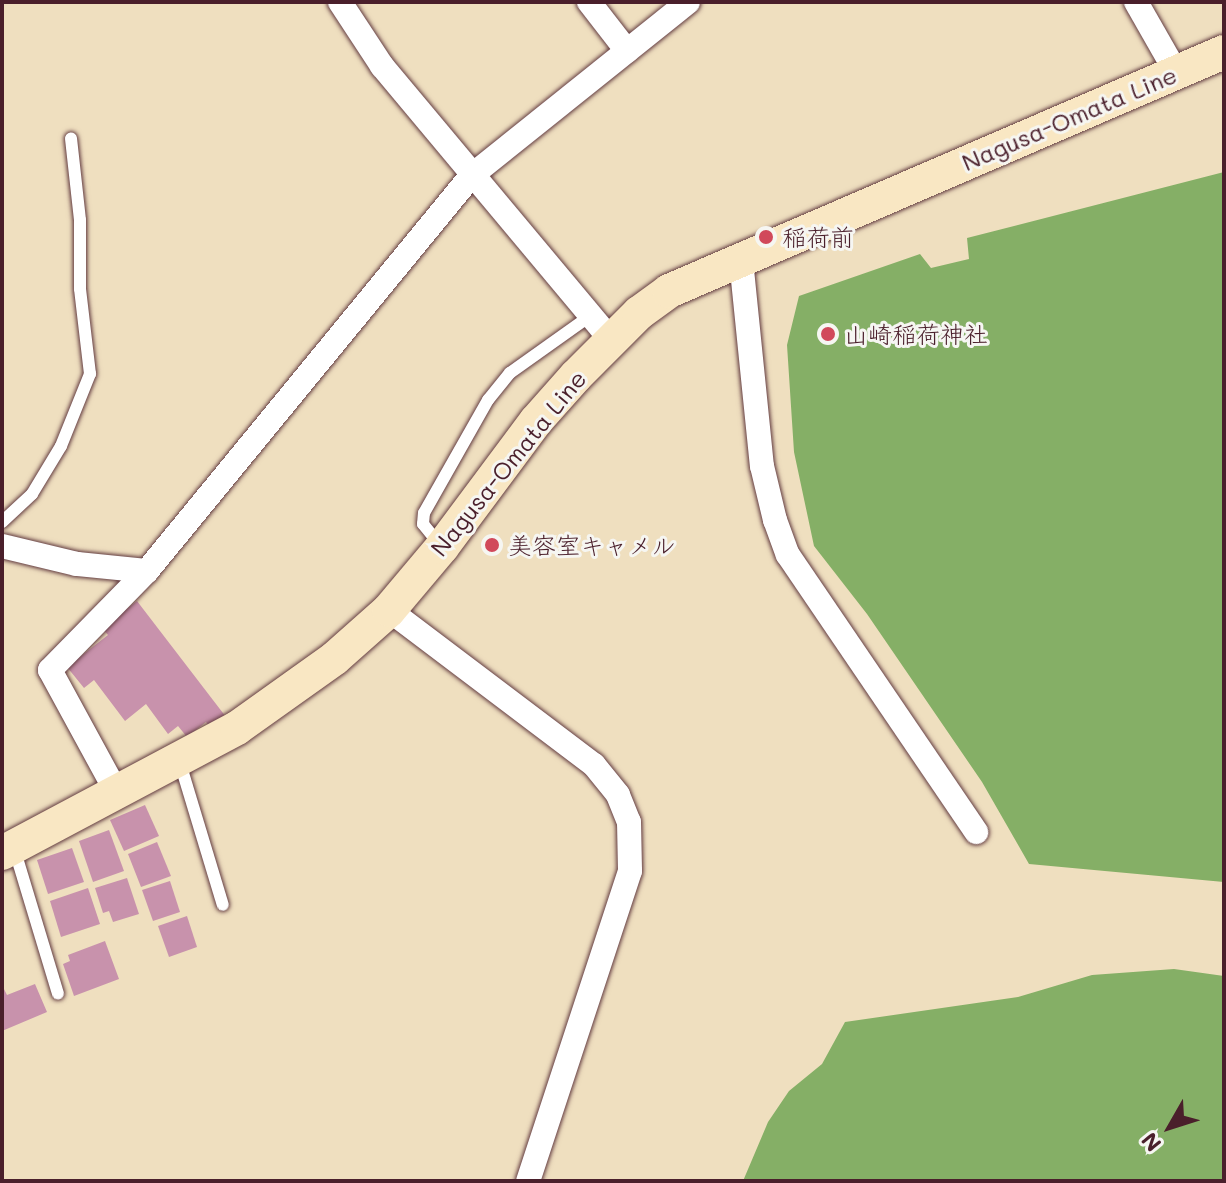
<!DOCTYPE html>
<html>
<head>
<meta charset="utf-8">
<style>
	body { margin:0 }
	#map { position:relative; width:1226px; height:1183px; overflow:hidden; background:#efdfbf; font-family:Mali,"Klee One",sans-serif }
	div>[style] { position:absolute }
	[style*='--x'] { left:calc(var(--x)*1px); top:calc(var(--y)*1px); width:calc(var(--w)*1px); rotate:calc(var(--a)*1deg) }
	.forest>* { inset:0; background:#85af66 }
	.building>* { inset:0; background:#c892ac }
	.roads { filter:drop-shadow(0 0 2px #633c41) drop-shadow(0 0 2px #633c41) }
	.service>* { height:12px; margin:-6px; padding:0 6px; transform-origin:6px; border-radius:6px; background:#fff }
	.minor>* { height:24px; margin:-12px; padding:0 12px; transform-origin:12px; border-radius:12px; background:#fff }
	.secondary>* { height:34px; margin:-17px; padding:0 17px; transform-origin:17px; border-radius:17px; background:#f9e7c3 }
	.dots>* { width:22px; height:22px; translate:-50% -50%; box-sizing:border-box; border:4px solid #f6f6f2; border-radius:50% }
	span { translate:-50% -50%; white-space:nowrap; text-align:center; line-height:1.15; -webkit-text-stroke:6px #f6f6f2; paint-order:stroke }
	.street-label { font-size:24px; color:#4a1f2b }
	.poi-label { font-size:24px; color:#4a1f2b }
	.left { translate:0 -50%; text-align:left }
	.frame { position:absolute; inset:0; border:4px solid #4a1f2b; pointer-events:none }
	.north { position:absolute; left:1130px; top:1087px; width:80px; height:80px; -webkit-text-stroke:6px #f6f6f2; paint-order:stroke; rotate:231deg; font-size:22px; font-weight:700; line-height:32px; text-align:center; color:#4a1f2b }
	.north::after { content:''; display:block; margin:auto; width:28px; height:36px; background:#4a1f2b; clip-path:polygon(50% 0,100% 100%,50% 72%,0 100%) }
</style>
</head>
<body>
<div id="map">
	<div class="forest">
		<i style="clip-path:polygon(1224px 172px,1224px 882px,1029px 864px,982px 782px,867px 614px,814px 546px,794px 452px,787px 345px,799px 296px,920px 254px,931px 268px,969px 259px,967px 238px)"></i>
		<i style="clip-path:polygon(1174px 969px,1224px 976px,1224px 1181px,743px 1181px,768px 1122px,789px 1091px,822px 1064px,845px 1022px,1018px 997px,1092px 975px)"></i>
	</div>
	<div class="building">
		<i style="clip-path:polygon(137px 601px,226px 717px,211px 729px,206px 722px,187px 737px,178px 726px,168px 734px,146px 704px,125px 721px,94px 680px,84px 688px,67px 667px,108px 635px,102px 628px)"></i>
		<i style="clip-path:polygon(145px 805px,159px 836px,124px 851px,110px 820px)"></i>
		<i style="clip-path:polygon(109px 830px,124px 871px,93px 882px,79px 841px)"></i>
		<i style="clip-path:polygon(157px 842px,171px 876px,141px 887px,128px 854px)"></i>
		<i style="clip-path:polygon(72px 848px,84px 882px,48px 894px,37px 860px)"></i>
		<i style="clip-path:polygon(127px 878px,139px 914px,113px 922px,109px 911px,103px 913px,95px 888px)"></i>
		<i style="clip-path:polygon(170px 881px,180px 912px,153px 921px,142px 890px)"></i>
		<i style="clip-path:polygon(88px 888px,100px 924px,61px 937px,50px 901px)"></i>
		<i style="clip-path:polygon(187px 916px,197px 947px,169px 957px,158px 926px)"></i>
		<i style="clip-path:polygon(105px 941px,119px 979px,74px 996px,63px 964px,70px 961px,68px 955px)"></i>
		<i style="clip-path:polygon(35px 984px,47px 1012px,2px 1031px,2px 985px,7px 995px)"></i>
	</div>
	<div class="roads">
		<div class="service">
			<i style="--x:2;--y:522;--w:41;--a:-43"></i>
			<i style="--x:32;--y:494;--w:56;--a:-58.9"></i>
			<i style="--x:61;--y:446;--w:78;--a:-68.1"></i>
			<i style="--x:90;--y:374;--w:86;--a:-96.7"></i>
			<i style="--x:80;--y:289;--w:69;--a:-90"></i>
			<i style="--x:80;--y:220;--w:82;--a:-96.3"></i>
			<i style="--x:440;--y:545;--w:27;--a:-129"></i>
			<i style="--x:423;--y:524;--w:11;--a:-85"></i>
			<i style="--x:424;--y:513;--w:130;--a:-60.5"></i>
			<i style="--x:488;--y:400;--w:35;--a:-51"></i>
			<i style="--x:510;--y:373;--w:98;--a:-35.5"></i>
			<i style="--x:180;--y:763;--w:148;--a:73.2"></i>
			<i style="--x:14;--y:848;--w:152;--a:73.2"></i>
		</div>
		<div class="minor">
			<i style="--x:340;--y:2;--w:77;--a:56.7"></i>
			<i style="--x:382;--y:66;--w:356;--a:50.1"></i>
			<i style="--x:589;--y:2;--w:62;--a:52.2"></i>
			<i style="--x:1136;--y:2;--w:81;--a:60.3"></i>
			<i style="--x:741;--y:260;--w:207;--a:84.2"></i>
			<i style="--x:762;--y:466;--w:56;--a:76.5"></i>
			<i style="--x:775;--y:520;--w:37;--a:70"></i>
			<i style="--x:788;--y:555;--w:335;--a:55.8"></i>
			<i style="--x:2;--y:546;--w:77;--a:13.5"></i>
			<i style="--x:77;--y:564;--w:70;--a:5.7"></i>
			<i style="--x:389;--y:610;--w:257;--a:37.1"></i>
			<i style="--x:594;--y:765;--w:38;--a:51"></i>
			<i style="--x:618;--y:795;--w:29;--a:68"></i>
			<i style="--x:629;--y:822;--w:49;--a:88.8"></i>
			<i style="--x:630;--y:871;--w:326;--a:108.2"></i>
			<i style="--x:117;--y:793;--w:140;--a:-118.6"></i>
			<i style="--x:50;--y:670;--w:139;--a:-45.6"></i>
			<i style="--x:147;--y:571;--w:511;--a:-50.64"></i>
			<i style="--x:471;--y:176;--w:278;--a:-38.7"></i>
		</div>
		<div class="secondary">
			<i style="--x:2;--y:853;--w:266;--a:-28"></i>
			<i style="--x:237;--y:728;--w:120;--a:-35.5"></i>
			<i style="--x:335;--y:658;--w:72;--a:-41.6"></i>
			<i style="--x:389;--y:610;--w:82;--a:-49.9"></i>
			<i style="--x:442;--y:547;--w:157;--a:-53.3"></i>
			<i style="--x:536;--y:421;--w:60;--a:-48.4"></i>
			<i style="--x:576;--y:376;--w:89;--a:-45"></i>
			<i style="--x:639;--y:313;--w:37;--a:-36"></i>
			<i style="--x:669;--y:291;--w:604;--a:-23.3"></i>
		</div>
	</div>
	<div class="dots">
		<i style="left:766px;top:237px;background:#d1495b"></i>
		<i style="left:828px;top:334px;background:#d1495b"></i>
		<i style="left:492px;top:545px;background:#d1495b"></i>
	</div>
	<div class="street-label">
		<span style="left:1069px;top:118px;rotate:-23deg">Nagusa-Omata Line</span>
		<span style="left:508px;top:463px;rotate:-51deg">Nagusa-Omata Line</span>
	</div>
	<div class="poi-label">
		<span class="left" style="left:782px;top:237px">稲荷前</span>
		<span class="left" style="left:844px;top:334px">山崎稲荷神社</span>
		<span class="left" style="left:508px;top:545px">美容室キャメル</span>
	</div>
	<div class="frame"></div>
	<div class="north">N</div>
</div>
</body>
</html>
